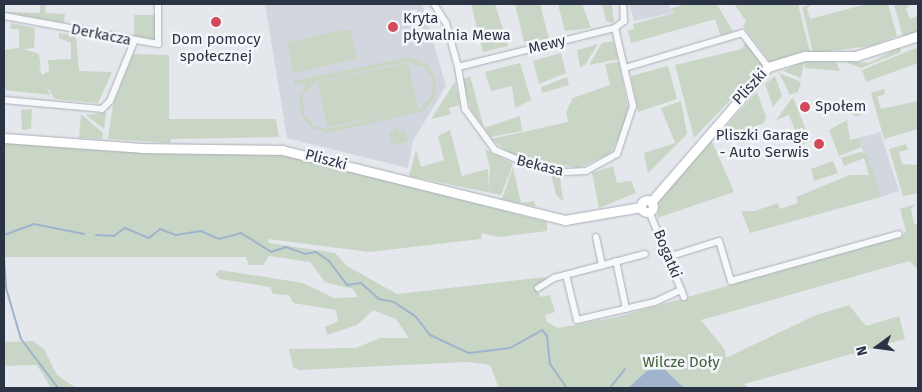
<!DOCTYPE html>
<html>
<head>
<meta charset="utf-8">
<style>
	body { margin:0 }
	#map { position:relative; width:922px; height:392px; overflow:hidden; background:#e4e7ec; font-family:"Fira Sans",sans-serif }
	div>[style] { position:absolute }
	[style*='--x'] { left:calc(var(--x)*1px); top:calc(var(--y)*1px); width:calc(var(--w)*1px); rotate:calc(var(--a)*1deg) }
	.built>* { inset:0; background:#d2d6de }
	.green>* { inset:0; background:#c9d6c5 }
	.round { border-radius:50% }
	.water>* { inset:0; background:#9fb4cc }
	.stream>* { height:2px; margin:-1px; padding:0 1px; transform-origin:1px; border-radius:1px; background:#9fb4cc }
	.roads { filter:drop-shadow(0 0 1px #a9aeb7) drop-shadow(0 0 1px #a9aeb7) }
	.street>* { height:6px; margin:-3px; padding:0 3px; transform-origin:3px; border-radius:3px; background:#f7f8fa }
	.secondary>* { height:9px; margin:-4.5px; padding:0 4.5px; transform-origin:4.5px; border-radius:4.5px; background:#fff }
	.secondary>.ring { margin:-4.5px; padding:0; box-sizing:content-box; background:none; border:9px solid #fff; border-radius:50% }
	.dots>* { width:14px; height:14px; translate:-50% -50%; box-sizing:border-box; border:2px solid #f4f6f9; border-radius:50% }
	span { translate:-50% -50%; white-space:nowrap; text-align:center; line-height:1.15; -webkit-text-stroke:5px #f4f6f9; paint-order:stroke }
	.poi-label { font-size:15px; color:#2b3445 }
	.left { translate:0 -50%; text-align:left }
	.right { translate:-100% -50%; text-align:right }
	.street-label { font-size:15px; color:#2b3445 }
	.park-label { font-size:15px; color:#3f6138 }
	.frame { position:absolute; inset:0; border:5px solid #2b3445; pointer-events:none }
	.north { position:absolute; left:852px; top:322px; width:50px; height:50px; -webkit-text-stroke:4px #f4f6f9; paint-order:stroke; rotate:256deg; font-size:14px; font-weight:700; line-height:20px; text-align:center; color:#2b3445 }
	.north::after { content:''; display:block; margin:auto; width:18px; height:22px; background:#2b3445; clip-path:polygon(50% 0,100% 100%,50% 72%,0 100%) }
</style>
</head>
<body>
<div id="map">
	<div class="built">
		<i style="clip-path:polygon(265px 4px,422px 4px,446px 86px,413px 141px,408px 168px,287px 138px)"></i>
		<i style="clip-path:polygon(629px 4px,669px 4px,672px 13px,634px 21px)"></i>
		<i style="clip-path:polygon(880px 132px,899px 191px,881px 197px,858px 138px)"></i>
	</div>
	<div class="green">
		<i style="clip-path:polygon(40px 4px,45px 4px,46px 13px,65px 14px,64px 23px,5px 12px,40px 13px)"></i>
		<i style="clip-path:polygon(471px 4px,495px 4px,508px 46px,483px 52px)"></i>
		<i style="clip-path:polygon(515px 4px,540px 4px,549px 39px,524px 42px)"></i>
		<i style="clip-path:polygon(558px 4px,582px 4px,591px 28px,565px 31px)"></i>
		<i style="clip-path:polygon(602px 4px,612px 4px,614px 23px,606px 21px)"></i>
		<i style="clip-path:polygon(686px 4px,717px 4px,733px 32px,720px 35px,715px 19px,631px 43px,628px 30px,634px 29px,633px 24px,674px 13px,670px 9px)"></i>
		<i style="clip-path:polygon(734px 4px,798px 4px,810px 52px,770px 62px,743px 26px,746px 21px)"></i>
		<i style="clip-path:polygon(811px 4px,807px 9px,810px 19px,867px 4px,888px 4px,897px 36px,872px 46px,813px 53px,802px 7px)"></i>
		<i style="clip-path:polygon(894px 4px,910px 4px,906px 9px,910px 19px,918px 16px,918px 31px,903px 37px)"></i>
		<i style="clip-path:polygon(134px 15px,158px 15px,155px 44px,134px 39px)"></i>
		<i style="clip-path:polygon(11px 23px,35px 28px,34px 48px,23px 49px,39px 54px,41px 71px,35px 58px,42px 75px,49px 71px,48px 60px,71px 59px,71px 43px,59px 38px,59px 33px,76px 36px,79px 71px,112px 72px,98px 103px,55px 99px,47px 87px,50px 95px,4px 90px,4px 50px,19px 48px,19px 29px,10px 29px)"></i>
		<i style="clip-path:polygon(350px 29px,357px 59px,293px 73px,287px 42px)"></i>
		<i style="clip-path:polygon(747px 39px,766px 64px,755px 68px,754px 75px,694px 138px,675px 65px,742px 49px)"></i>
		<i style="clip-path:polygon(613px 41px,618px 59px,589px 65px,602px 43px)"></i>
		<i style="clip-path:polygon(598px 44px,585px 65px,580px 67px,577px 50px)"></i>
		<i style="clip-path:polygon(900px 47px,901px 52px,861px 68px,848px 63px,846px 61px,869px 63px)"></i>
		<i style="clip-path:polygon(918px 47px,918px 63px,866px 82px,862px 70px)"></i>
		<i style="clip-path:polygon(561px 53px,566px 73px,539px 84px,533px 61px)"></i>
		<i style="clip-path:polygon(133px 54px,169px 55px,169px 119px,276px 119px,279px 137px,171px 139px,170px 143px,108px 139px,113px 105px)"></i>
		<i style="clip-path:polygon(evenodd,409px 57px,428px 65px,436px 79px,435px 97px,424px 111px,328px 133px,312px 128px,301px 116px,299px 97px,307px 83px,294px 85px,293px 81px,409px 57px,405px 62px,424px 67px,433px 80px,432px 95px,421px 108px,327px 129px,314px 126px,304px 114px,303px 95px,315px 82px,405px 62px)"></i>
		<i style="clip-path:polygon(804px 61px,836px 62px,840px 71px,805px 68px,804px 63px,801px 78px,783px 71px)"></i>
		<i style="clip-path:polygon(619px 62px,628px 108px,623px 131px,611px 153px,579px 168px,512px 155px,491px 139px,568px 122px,566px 112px,573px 98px,610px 85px,605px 64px)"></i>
		<i style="clip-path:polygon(408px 63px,418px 109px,327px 127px,318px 82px)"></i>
		<i style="clip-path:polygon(520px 63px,531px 100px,515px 108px,512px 86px,491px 91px,485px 72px)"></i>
		<i style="clip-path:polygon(668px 66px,677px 99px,638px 112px,631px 76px)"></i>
		<i style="clip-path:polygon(779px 73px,801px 82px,798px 92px,790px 95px)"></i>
		<i style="clip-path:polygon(470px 76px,484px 128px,520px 116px,522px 131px,491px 137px,471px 110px,462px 80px)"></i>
		<i style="clip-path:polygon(775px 76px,782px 96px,773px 107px,765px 84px)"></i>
		<i style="clip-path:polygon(567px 77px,569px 85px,542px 93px,541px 87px)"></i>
		<i style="clip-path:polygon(455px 82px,460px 105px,449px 108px,451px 114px,431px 119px)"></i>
		<i style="clip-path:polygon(884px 89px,885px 94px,877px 97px,881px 109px,918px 101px,918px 129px,884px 139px,871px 93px)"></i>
		<i style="clip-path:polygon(757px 92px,766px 117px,764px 123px,723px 138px,721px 132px)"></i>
		<i style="clip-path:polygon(793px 97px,810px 140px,801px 146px,789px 115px,776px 120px)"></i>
		<i style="clip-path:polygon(681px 101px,687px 134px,648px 173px,644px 153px,675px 143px,661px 108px)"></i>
		<i class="round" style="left:850px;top:102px;width:14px;height:14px"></i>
		<i style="clip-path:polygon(32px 109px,31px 129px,22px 130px,21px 110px)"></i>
		<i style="clip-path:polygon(106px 112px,104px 129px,86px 115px)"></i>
		<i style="clip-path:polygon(81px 114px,103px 133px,102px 139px,79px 138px)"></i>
		<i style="clip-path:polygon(847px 120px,850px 140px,858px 138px,862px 147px,839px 156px,829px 130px)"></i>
		<i style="clip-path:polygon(398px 125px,399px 132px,406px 131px,408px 142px,392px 145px,389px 133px)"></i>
		<i style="clip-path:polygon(450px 130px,462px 176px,488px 169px,489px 190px,490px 168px,485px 149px,513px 164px,501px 195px,409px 176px,416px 150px,421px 167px,444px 160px,438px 136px)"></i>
		<i style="clip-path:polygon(711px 139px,734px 192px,657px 218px,660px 200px)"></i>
		<i style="clip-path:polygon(4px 143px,122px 152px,284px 154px,547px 222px,547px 231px,498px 237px,482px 233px,481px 239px,369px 252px,268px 239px,269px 243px,335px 253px,347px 266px,397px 294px,545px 277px,546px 282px,537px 285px,540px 297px,550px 295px,555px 312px,545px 315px,547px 322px,558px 328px,617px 317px,901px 237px,906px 231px,900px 209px,916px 204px,911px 209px,914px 224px,918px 224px,918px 269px,909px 261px,701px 320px,725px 350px,726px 358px,816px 315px,849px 305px,866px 326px,899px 316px,905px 339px,744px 384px,749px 388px,499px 388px,490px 365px,468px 362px,299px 370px,293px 367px,289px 349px,356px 348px,380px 338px,409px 338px,396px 319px,373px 310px,357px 325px,327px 335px,325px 327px,338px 321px,336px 310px,293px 303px,289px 295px,273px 294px,270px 287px,220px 279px,215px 274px,220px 270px,303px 283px,334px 298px,358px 297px,353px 289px,325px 282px,310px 262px,269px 256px,263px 265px,249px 265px,246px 257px,4px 257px)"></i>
		<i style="clip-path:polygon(906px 144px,908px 150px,899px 152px,902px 164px,918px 165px,918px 193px,903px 196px,889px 149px)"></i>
		<i style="clip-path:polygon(860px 152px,867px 154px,881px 197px,750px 233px,741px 211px,755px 211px,778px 203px,780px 209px,798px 203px,796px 197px,850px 175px,869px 175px,864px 158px,844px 166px,841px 158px)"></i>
		<i style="clip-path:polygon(833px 161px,838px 173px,814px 181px,811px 169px)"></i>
		<i style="clip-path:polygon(613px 166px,617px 183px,631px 181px,636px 193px,599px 208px,592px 173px)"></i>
		<i style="clip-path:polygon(513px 167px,521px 203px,534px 201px,536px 207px,502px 199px)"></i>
		<i style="clip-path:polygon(551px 174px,560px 177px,563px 201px,556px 195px)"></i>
		<i style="clip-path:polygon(33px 341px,44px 349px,57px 375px,76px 388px,51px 388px,37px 365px,4px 366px,4px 342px)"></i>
	</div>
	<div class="water">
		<i style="clip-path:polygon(662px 367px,684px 388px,628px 388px,647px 371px)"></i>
	</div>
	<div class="stream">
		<i style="--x:4;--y:235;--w:32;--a:-20"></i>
		<i style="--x:34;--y:224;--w:51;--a:11.3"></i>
		<i style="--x:96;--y:235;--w:18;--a:3"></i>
		<i style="--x:114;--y:236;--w:14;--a:-36"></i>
		<i style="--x:125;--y:228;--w:26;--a:23"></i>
		<i style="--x:149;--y:238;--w:14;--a:-39"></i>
		<i style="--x:160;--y:229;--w:17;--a:21"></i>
		<i style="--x:176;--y:235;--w:25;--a:-9"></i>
		<i style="--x:201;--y:231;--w:20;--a:24"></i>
		<i style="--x:219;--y:239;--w:23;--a:-15"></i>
		<i style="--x:241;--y:233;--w:36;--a:32"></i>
		<i style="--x:271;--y:252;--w:16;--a:-18"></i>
		<i style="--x:286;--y:247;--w:20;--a:20"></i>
		<i style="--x:305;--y:254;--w:11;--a:-10"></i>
		<i style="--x:316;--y:252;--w:16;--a:35"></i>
		<i style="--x:329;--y:261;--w:30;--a:53"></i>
		<i style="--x:347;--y:285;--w:14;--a:-8"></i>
		<i style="--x:361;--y:283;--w:24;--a:42"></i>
		<i style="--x:379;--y:299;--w:15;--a:11"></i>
		<i style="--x:394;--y:302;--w:27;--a:34"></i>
		<i style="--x:416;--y:317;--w:23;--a:52"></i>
		<i style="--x:430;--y:335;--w:43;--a:24.8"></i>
		<i style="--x:469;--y:353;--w:41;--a:-7"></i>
		<i style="--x:510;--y:348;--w:37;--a:-29"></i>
		<i style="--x:542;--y:330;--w:8;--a:50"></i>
		<i style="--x:547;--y:336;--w:28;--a:84"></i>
		<i style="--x:550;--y:364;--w:29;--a:55"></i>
		<i style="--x:4;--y:257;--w:31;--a:86"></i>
		<i style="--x:6;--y:288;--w:53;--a:73.6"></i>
		<i style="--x:21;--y:339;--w:61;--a:52.9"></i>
		<i style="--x:610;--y:388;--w:24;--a:-52"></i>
	</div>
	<div class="roads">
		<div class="street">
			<i style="--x:434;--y:4;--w:22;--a:58"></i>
			<i style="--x:446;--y:23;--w:46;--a:74.7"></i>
			<i style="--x:458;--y:67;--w:162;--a:-14"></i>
			<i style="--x:615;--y:28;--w:11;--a:-38"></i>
			<i style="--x:624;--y:21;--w:17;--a:-93"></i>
			<i style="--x:4;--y:16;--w:157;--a:10.3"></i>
			<i style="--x:158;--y:44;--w:40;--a:-90"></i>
			<i style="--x:458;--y:67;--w:43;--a:80.5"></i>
			<i style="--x:465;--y:109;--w:51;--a:53.8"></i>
			<i style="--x:495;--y:150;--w:34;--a:23"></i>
			<i style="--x:526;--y:163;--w:40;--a:13"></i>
			<i style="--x:565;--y:172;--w:21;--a:-3"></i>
			<i style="--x:586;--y:171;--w:35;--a:-29"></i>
			<i style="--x:617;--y:154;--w:51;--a:-71.6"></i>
			<i style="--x:633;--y:106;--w:80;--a:-103"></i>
			<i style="--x:628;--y:67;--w:119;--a:-16.6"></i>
			<i style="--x:742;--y:33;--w:43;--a:52.6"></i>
			<i style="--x:4;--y:100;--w:98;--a:5.2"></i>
			<i style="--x:102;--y:109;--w:11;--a:-45"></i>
			<i style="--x:110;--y:101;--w:64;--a:-67.9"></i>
			<i style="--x:649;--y:211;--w:93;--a:67.9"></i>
			<i style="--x:596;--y:237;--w:29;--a:78"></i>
			<i style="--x:668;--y:257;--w:53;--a:-17.4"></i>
			<i style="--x:719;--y:241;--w:42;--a:73.3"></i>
			<i style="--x:731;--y:281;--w:174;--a:-15.6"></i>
			<i style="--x:616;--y:261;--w:49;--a:78.2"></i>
			<i style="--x:566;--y:275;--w:46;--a:76.3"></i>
			<i style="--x:577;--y:320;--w:80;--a:-13"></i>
			<i style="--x:655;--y:302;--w:29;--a:-25"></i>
			<i style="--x:538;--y:288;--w:19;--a:-32"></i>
			<i style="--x:554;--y:278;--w:94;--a:-14.8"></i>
		</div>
		<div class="secondary">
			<i style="--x:4;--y:138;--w:138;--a:4.1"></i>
			<i style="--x:142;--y:148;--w:140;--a:0.8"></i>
			<i style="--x:282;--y:150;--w:292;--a:13.9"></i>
			<i style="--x:565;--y:220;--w:77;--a:-9.7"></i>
			<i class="ring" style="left:641px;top:200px;width:3px;height:3px"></i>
			<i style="--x:651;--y:202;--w:179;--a:-49.1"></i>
			<i style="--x:768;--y:67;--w:39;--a:-17"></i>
			<i style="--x:805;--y:56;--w:51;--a:0"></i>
			<i style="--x:856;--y:56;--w:65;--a:-17.9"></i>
		</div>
	</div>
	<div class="dots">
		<i style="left:216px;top:22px;background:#d1495b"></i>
		<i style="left:393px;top:27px;background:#d1495b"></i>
		<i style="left:805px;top:107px;background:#d1495b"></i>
		<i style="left:819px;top:144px;background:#d1495b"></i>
	</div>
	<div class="poi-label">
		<span class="left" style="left:403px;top:27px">Kryta<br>pływalnia Mewa</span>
		<span style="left:216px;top:48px">Dom pomocy<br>społecznej</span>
		<span class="left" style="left:815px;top:107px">Społem</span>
		<span class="right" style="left:809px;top:144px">Pliszki Garage<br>- Auto Serwis</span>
	</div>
	<div class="street-label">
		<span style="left:101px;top:35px;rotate:11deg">Derkacza</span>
		<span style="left:547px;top:45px;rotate:-14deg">Mewy</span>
		<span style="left:750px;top:87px;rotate:-47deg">Pliszki</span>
		<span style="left:326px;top:160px;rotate:15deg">Pliszki</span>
		<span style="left:540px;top:166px;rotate:14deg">Bekasa</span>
		<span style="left:667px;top:254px;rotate:68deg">Bogatki</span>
	</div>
	<div class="park-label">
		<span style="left:681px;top:363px">Wilcze Doły</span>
	</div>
	<div class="frame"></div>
	<div class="north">N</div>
</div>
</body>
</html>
